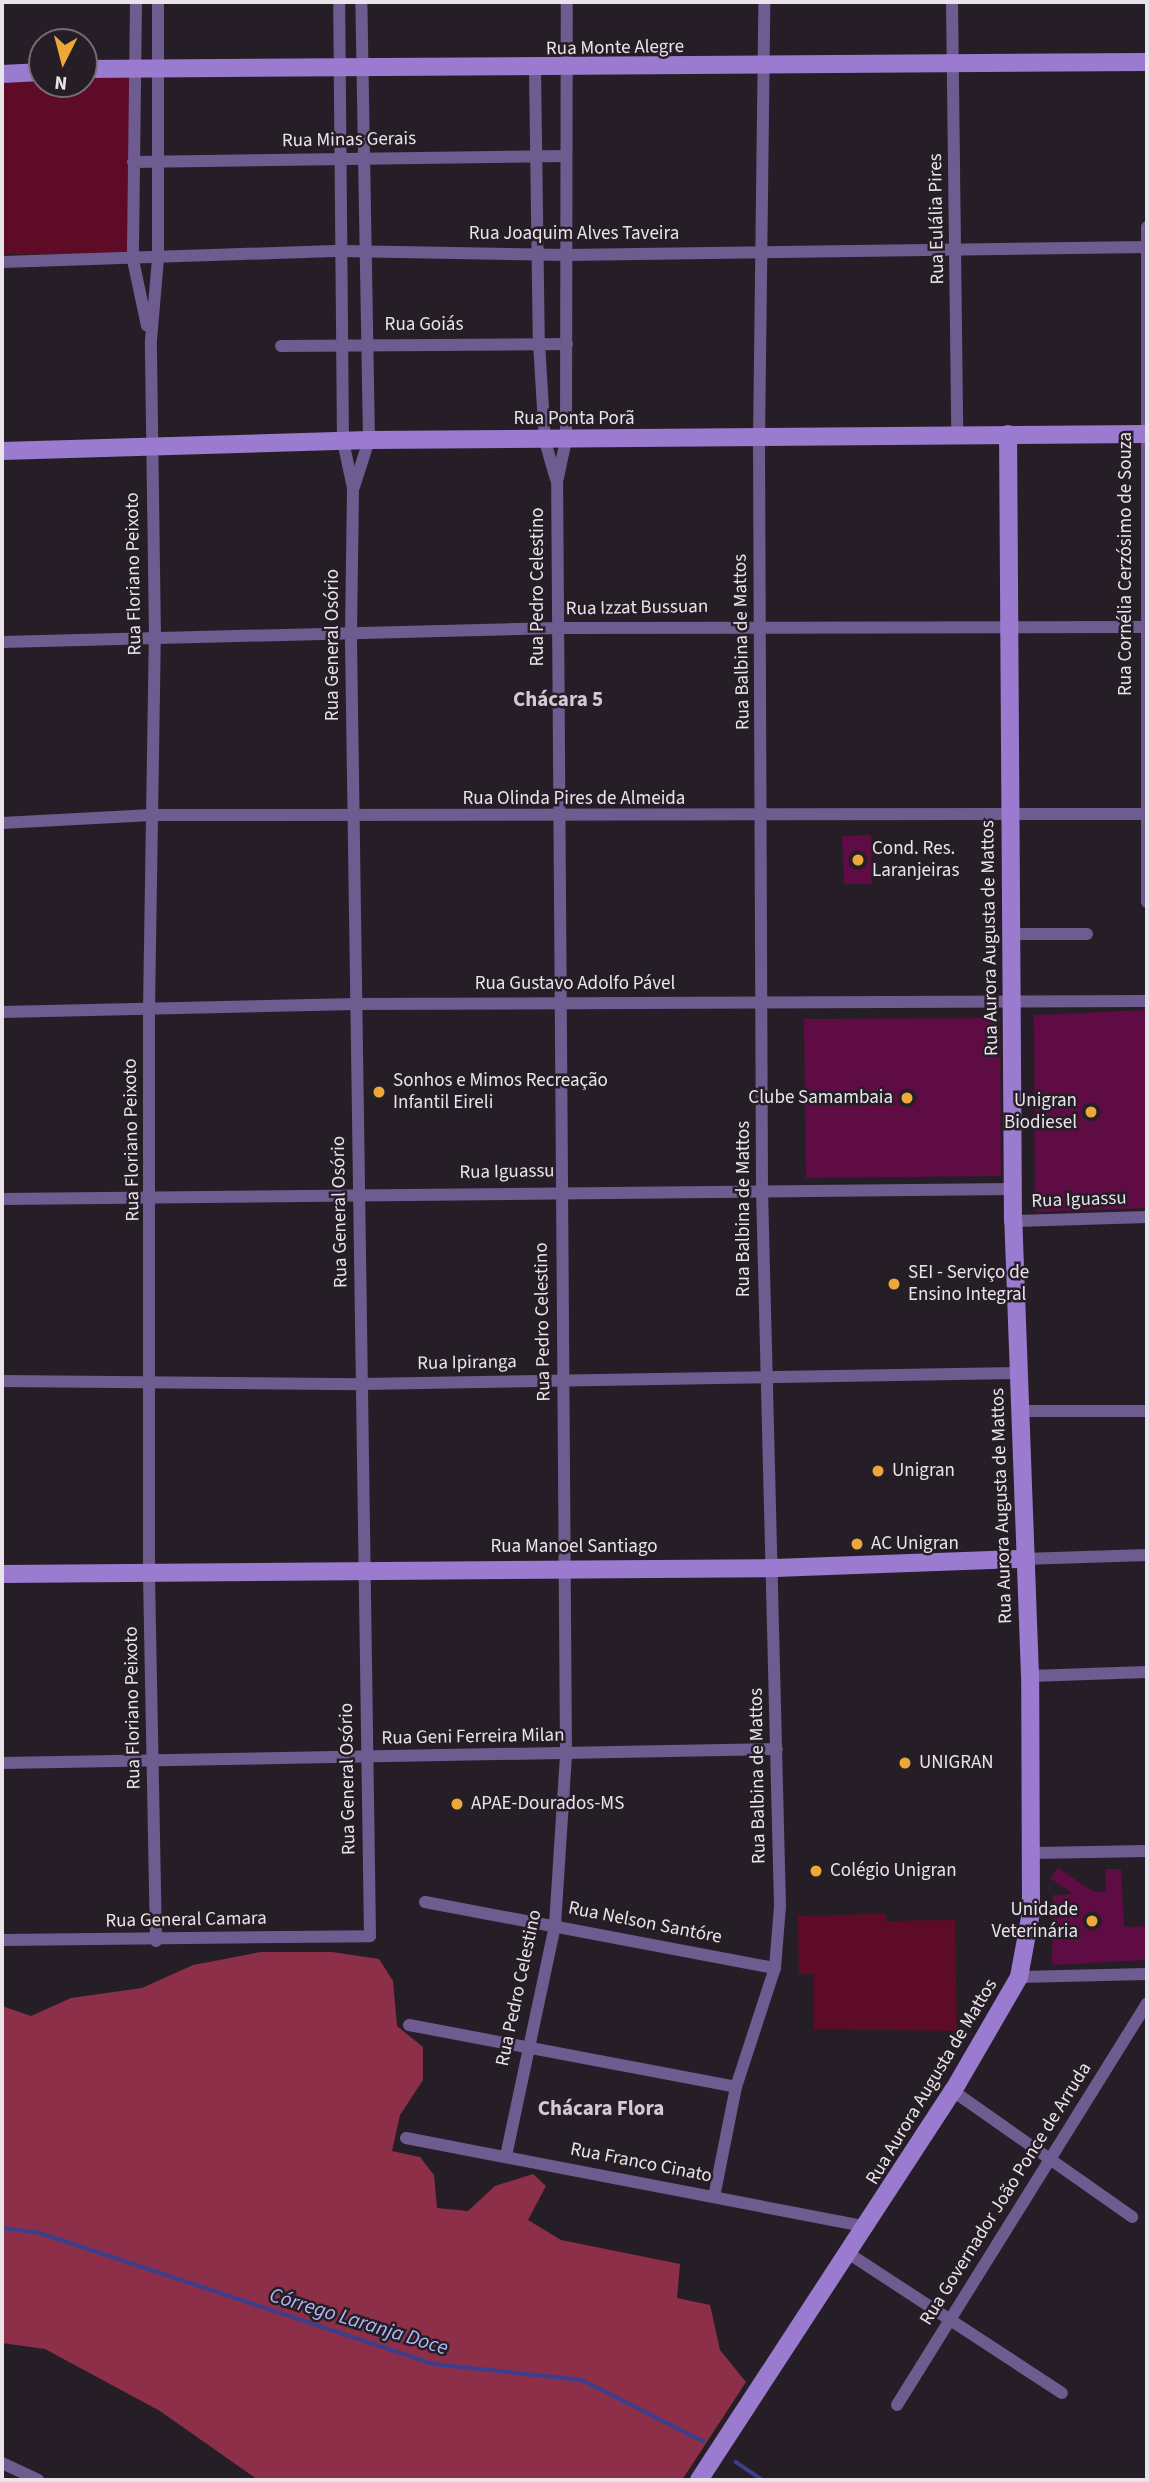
<!DOCTYPE html>
<html>
<head>
<meta charset="utf-8">
<style>
	body { margin:0 }
	#map { position:relative; width:1149px; height:2482px; overflow:hidden; background:#261e27; font-family:"Source Sans 3",sans-serif }
	div>[style] { position:absolute }
	[style*='--x'] { left:calc(var(--x)*1px); top:calc(var(--y)*1px); width:calc(var(--w)*1px); rotate:calc(var(--a)*1deg) }
	.green>* { inset:0; background:#5e0b27 }
	.forest>* { inset:0; background:#8d2f48 }
	.stream>* { height:3.5px; margin:-1.75px; padding:0 1.75px; transform-origin:1.75px; border-radius:1.75px; background:#3c3f8e }
	.building>* { inset:0; background:#5f0b44 }
	.street>* { height:12px; margin:-6px; padding:0 6px; transform-origin:6px; border-radius:6px; background:#6e5b90 }
	.secondary>* { height:18px; margin:-9px; padding:0 9px; transform-origin:9px; border-radius:9px; background:#9b7bd0 }
	.dots>* { width:19px; height:19px; translate:-50% -50%; box-sizing:border-box; border:4px solid #261e27; border-radius:50% }
	span { translate:-50% -50%; white-space:nowrap; text-align:center; line-height:1.15; -webkit-text-stroke:5px #261e27; paint-order:stroke }
	.street-label { font-size:19px; color:#e9e4ea }
	.poi-label { font-size:19px; color:#e9e4ea }
	.left { translate:0 -50%; text-align:left }
	.right { translate:-100% -50%; text-align:right }
	.neighbourhood-label { font-size:21px; color:#d3c8d4; font-weight:700 }
	.water-label { font-size:21px; color:#afb9fb; font-style:italic }
	.frame { position:absolute; inset:0; border:4px solid #e9e4ea; pointer-events:none }
	.north { position:absolute; left:28px; top:28px; width:70px; height:70px; box-sizing:border-box; background:#261e27; border:2px solid #746d75; border-radius:50%; rotate:186deg; font-size:19px; font-weight:700; line-height:28px; text-align:center; color:#e9e4ea }
	.north::after { content:''; display:block; margin:auto; width:24px; height:32px; background:#eca93a; clip-path:polygon(50% 0,100% 100%,50% 72%,0 100%) }
</style>
</head>
<body>
<div id="map">
	<div class="green">
		<i style="clip-path:polygon(130px 74px,128px 255px,2px 254px,2px 81px,84px 84px,84px 77px)"></i>
		<i style="clip-path:polygon(869px 1914px,885px 1914px,886px 1921px,955px 1920px,957px 2031px,814px 2029px,814px 1974px,799px 1974px,798px 1916px)"></i>
	</div>
	<div class="forest">
		<i style="clip-path:polygon(261px 1952px,332px 1952px,379px 1959px,393px 1981px,397px 2026px,423px 2047px,423px 2080px,400px 2115px,392px 2151px,420px 2157px,434px 2175px,437px 2208px,468px 2211px,495px 2186px,533px 2174px,546px 2186px,528px 2220px,561px 2240px,680px 2264px,677px 2298px,710px 2305px,720px 2350px,746px 2382px,682px 2480px,258px 2480px,160px 2411px,45px 2349px,2px 2343px,2px 2006px,31px 2016px,71px 1998px,142px 1988px,193px 1965px)"></i>
	</div>
	<div class="stream">
		<i style="--x:2;--y:2228;--w:38;--a:7"></i>
		<i style="--x:40;--y:2233;--w:414;--a:18.4"></i>
		<i style="--x:433;--y:2364;--w:150;--a:6.1"></i>
		<i style="--x:582;--y:2380;--w:136;--a:26.8"></i>
		<i style="--x:736;--y:2462;--w:32;--a:34"></i>
	</div>
	<div class="building">
		<i style="clip-path:polygon(871px 835px,872px 884px,844px 884px,842px 836px)"></i>
		<i style="clip-path:polygon(1147px 1010px,1147px 1208px,1035px 1212px,1034px 1015px)"></i>
		<i style="clip-path:polygon(1000px 1018px,1001px 1176px,806px 1178px,804px 1019px)"></i>
		<i style="clip-path:polygon(1058px 1868px,1094px 1892px,1106px 1891px,1105px 1869px,1121px 1869px,1124px 1927px,1147px 1926px,1147px 1960px,1052px 1965px,1053px 1895px,1073px 1894px,1050px 1878px)"></i>
	</div>
	<div class="street">
		<i style="--x:136;--y:2;--w:258;--a:90.7"></i>
		<i style="--x:133;--y:260;--w:67;--a:78"></i>
		<i style="--x:952;--y:2;--w:434;--a:89.3"></i>
		<i style="--x:535;--y:70;--w:273;--a:89.2"></i>
		<i style="--x:539;--y:343;--w:98;--a:86.5"></i>
		<i style="--x:545;--y:441;--w:40;--a:74"></i>
		<i style="--x:133;--y:162;--w:433;--a:-0.8"></i>
		<i style="--x:1147;--y:227;--w:675;--a:90"></i>
		<i style="--x:2;--y:262;--w:340;--a:-1.9"></i>
		<i style="--x:342;--y:251;--w:224;--a:1"></i>
		<i style="--x:566;--y:255;--w:581;--a:-0.79"></i>
		<i style="--x:281;--y:346;--w:286;--a:-0.4"></i>
		<i style="--x:354;--y:487;--w:49;--a:-72.3"></i>
		<i style="--x:369;--y:440;--w:438;--a:-91"></i>
		<i style="--x:2;--y:642;--w:556;--a:-1.44"></i>
		<i style="--x:558;--y:628;--w:589;--a:-0.1"></i>
		<i style="--x:2;--y:823;--w:150;--a:-3.1"></i>
		<i style="--x:152;--y:815;--w:995;--a:-0.06"></i>
		<i style="--x:1010;--y:934;--w:77;--a:0"></i>
		<i style="--x:2;--y:1012;--w:354;--a:-1.3"></i>
		<i style="--x:356;--y:1004;--w:791;--a:-0.22"></i>
		<i style="--x:2;--y:1199;--w:1011;--a:-0.57"></i>
		<i style="--x:1013;--y:1221;--w:134;--a:-1.7"></i>
		<i style="--x:2;--y:1381;--w:360;--a:0.5"></i>
		<i style="--x:362;--y:1384;--w:655;--a:-0.96"></i>
		<i style="--x:1019;--y:1411;--w:128;--a:0"></i>
		<i style="--x:1023;--y:1559;--w:124;--a:-1.8"></i>
		<i style="--x:1030;--y:1676;--w:117;--a:-2"></i>
		<i style="--x:2;--y:1763;--w:775;--a:-1.03"></i>
		<i style="--x:1034;--y:1853;--w:113;--a:-1"></i>
		<i style="--x:425;--y:1902;--w:356;--a:10.7"></i>
		<i style="--x:2;--y:1940;--w:368;--a:-0.6"></i>
		<i style="--x:370;--y:1936;--w:1303;--a:-90.84"></i>
		<i style="--x:351;--y:633;--w:145;--a:-89.2"></i>
		<i style="--x:353;--y:488;--w:48;--a:-102"></i>
		<i style="--x:343;--y:441;--w:439;--a:-90.5"></i>
		<i style="--x:156;--y:1941;--w:368;--a:-91.1"></i>
		<i style="--x:149;--y:1573;--w:564;--a:-90"></i>
		<i style="--x:149;--y:1009;--w:370;--a:-89.1"></i>
		<i style="--x:155;--y:639;--w:299;--a:-90.8"></i>
		<i style="--x:151;--y:340;--w:82;--a:-85.1"></i>
		<i style="--x:158;--y:258;--w:256;--a:-90"></i>
		<i style="--x:1019;--y:1977;--w:128;--a:-1.3"></i>
		<i style="--x:409;--y:2025;--w:333;--a:10.7"></i>
		<i style="--x:953;--y:2091;--w:219;--a:35.1"></i>
		<i style="--x:406;--y:2138;--w:470;--a:10.9"></i>
		<i style="--x:506;--y:2156;--w:236;--a:-78"></i>
		<i style="--x:555;--y:1925;--w:169;--a:-86.3"></i>
		<i style="--x:566;--y:1756;--w:1274;--a:-90.4"></i>
		<i style="--x:557;--y:482;--w:43;--a:-77.9"></i>
		<i style="--x:566;--y:440;--w:438;--a:-89.9"></i>
		<i style="--x:714;--y:2197;--w:112;--a:-78.7"></i>
		<i style="--x:736;--y:2087;--w:125;--a:-71.9"></i>
		<i style="--x:775;--y:1968;--w:62;--a:-85.4"></i>
		<i style="--x:780;--y:1906;--w:718;--a:-91.44"></i>
		<i style="--x:762;--y:1188;--w:747;--a:-90.23"></i>
		<i style="--x:759;--y:441;--w:439;--a:-89.3"></i>
		<i style="--x:851;--y:2255;--w:252;--a:33.2"></i>
		<i style="--x:897;--y:2405;--w:473;--a:-58.1"></i>
		<i style="--x:2;--y:2463;--w:40;--a:25"></i>
	</div>
	<div class="secondary">
		<i style="--x:84;--y:69;--w:1063;--a:-0.38"></i>
		<i style="--x:2;--y:74;--w:40;--a:-2.9"></i>
		<i style="--x:2;--y:451;--w:367;--a:-1.7"></i>
		<i style="--x:369;--y:440;--w:778;--a:-0.44"></i>
		<i style="--x:2;--y:1574;--w:773;--a:-0.44"></i>
		<i style="--x:775;--y:1568;--w:248;--a:-2.1"></i>
		<i style="--x:699;--y:2480;--w:465;--a:-56.9"></i>
		<i style="--x:953;--y:2091;--w:132;--a:-59.9"></i>
		<i style="--x:1019;--y:1977;--w:66;--a:-79.5"></i>
		<i style="--x:1031;--y:1912;--w:236;--a:-90.2"></i>
		<i style="--x:1030;--y:1676;--w:455;--a:-92.1"></i>
		<i style="--x:1013;--y:1221;--w:787;--a:-90.36"></i>
	</div>
	<div class="dots">
		<i style="left:858px;top:860px;background:#eca93a"></i>
		<i style="left:379px;top:1092px;background:#eca93a"></i>
		<i style="left:907px;top:1098px;background:#eca93a"></i>
		<i style="left:1091px;top:1112px;background:#eca93a"></i>
		<i style="left:894px;top:1284px;background:#eca93a"></i>
		<i style="left:878px;top:1471px;background:#eca93a"></i>
		<i style="left:857px;top:1544px;background:#eca93a"></i>
		<i style="left:905px;top:1763px;background:#eca93a"></i>
		<i style="left:457px;top:1804px;background:#eca93a"></i>
		<i style="left:816px;top:1871px;background:#eca93a"></i>
		<i style="left:1092px;top:1921px;background:#eca93a"></i>
	</div>
	<div class="street-label">
		<span style="left:615px;top:48px;rotate:-1deg">Rua Monte Alegre</span>
		<span style="left:349px;top:140px;rotate:-1deg">Rua Minas Gerais</span>
		<span style="left:937px;top:219px;rotate:-91deg">Rua Eulália Pires</span>
		<span style="left:574px;top:234px">Rua Joaquim Alves Taveira</span>
		<span style="left:424px;top:325px">Rua Goiás</span>
		<span style="left:574px;top:419px">Rua Ponta Porã</span>
		<span style="left:1126px;top:564px;rotate:-90deg">Rua Cornélia Cerzósimo de Souza</span>
		<span style="left:134px;top:574px;rotate:-91deg">Rua Floriano Peixoto</span>
		<span style="left:538px;top:587px;rotate:-90deg">Rua Pedro Celestino</span>
		<span style="left:637px;top:608px;rotate:-1deg">Rua Izzat Bussuan</span>
		<span style="left:742px;top:642px;rotate:-91deg">Rua Balbina de Mattos</span>
		<span style="left:333px;top:645px;rotate:-90deg">Rua General Osório</span>
		<span style="left:574px;top:799px">Rua Olinda Pires de Almeida</span>
		<span style="left:990px;top:938px;rotate:-91deg">Rua Aurora Augusta de Mattos</span>
		<span style="left:575px;top:984px">Rua Gustavo Adolfo Pável</span>
		<span style="left:132px;top:1140px;rotate:-91deg">Rua Floriano Peixoto</span>
		<span style="left:507px;top:1172px;rotate:-1deg">Rua Iguassu</span>
		<span style="left:1079px;top:1200px;rotate:-2deg">Rua Iguassu</span>
		<span style="left:744px;top:1209px;rotate:-90deg">Rua Balbina de Mattos</span>
		<span style="left:340px;top:1212px;rotate:-91deg">Rua General Osório</span>
		<span style="left:543px;top:1322px;rotate:-91deg">Rua Pedro Celestino</span>
		<span style="left:467px;top:1363px;rotate:-1deg">Rua Ipiranga</span>
		<span style="left:1002px;top:1506px;rotate:-92deg">Rua Aurora Augusta de Mattos</span>
		<span style="left:574px;top:1547px">Rua Manoel Santiago</span>
		<span style="left:133px;top:1708px;rotate:-91deg">Rua Floriano Peixoto</span>
		<span style="left:473px;top:1737px;rotate:-1deg">Rua Geni Ferreira Milan</span>
		<span style="left:758px;top:1776px;rotate:-91deg">Rua Balbina de Mattos</span>
		<span style="left:348px;top:1779px;rotate:-91deg">Rua General Osório</span>
		<span style="left:186px;top:1920px;rotate:-1deg">Rua General Camara</span>
		<span style="left:645px;top:1923px;rotate:11deg">Rua Nelson Santóre</span>
		<span style="left:519px;top:1988px;rotate:-78deg">Rua Pedro Celestino</span>
		<span style="left:932px;top:2082px;rotate:-59deg">Rua Aurora Augusta de Mattos</span>
		<span style="left:641px;top:2163px;rotate:11deg">Rua Franco Cinato</span>
		<span style="left:1006px;top:2194px;rotate:-58deg">Rua Governador João Ponce de Arruda</span>
	</div>
	<div class="poi-label">
		<span class="left" style="left:872px;top:860px">Cond. Res.<br>Laranjeiras</span>
		<span class="left" style="left:393px;top:1092px">Sonhos e Mimos Recreação<br>Infantil Eireli</span>
		<span class="right" style="left:893px;top:1098px">Clube Samambaia</span>
		<span class="right" style="left:1077px;top:1112px">Unigran<br>Biodiesel</span>
		<span class="left" style="left:908px;top:1284px">SEI - Serviço de<br>Ensino Integral</span>
		<span class="left" style="left:892px;top:1471px">Unigran</span>
		<span class="left" style="left:871px;top:1544px">AC Unigran</span>
		<span class="left" style="left:919px;top:1763px">UNIGRAN</span>
		<span class="left" style="left:471px;top:1804px">APAE-Dourados-MS</span>
		<span class="left" style="left:830px;top:1871px">Colégio Unigran</span>
		<span class="right" style="left:1078px;top:1921px">Unidade<br>Veterinária</span>
	</div>
	<div class="neighbourhood-label">
		<span style="left:558px;top:699px">Chácara 5</span>
		<span style="left:601px;top:2108px">Chácara Flora</span>
	</div>
	<div class="water-label">
		<span style="left:359px;top:2321px;rotate:17deg">Córrego Laranja Doce</span>
	</div>
	<div class="frame"></div>
	<div class="north">N</div>
</div>
</body>
</html>
